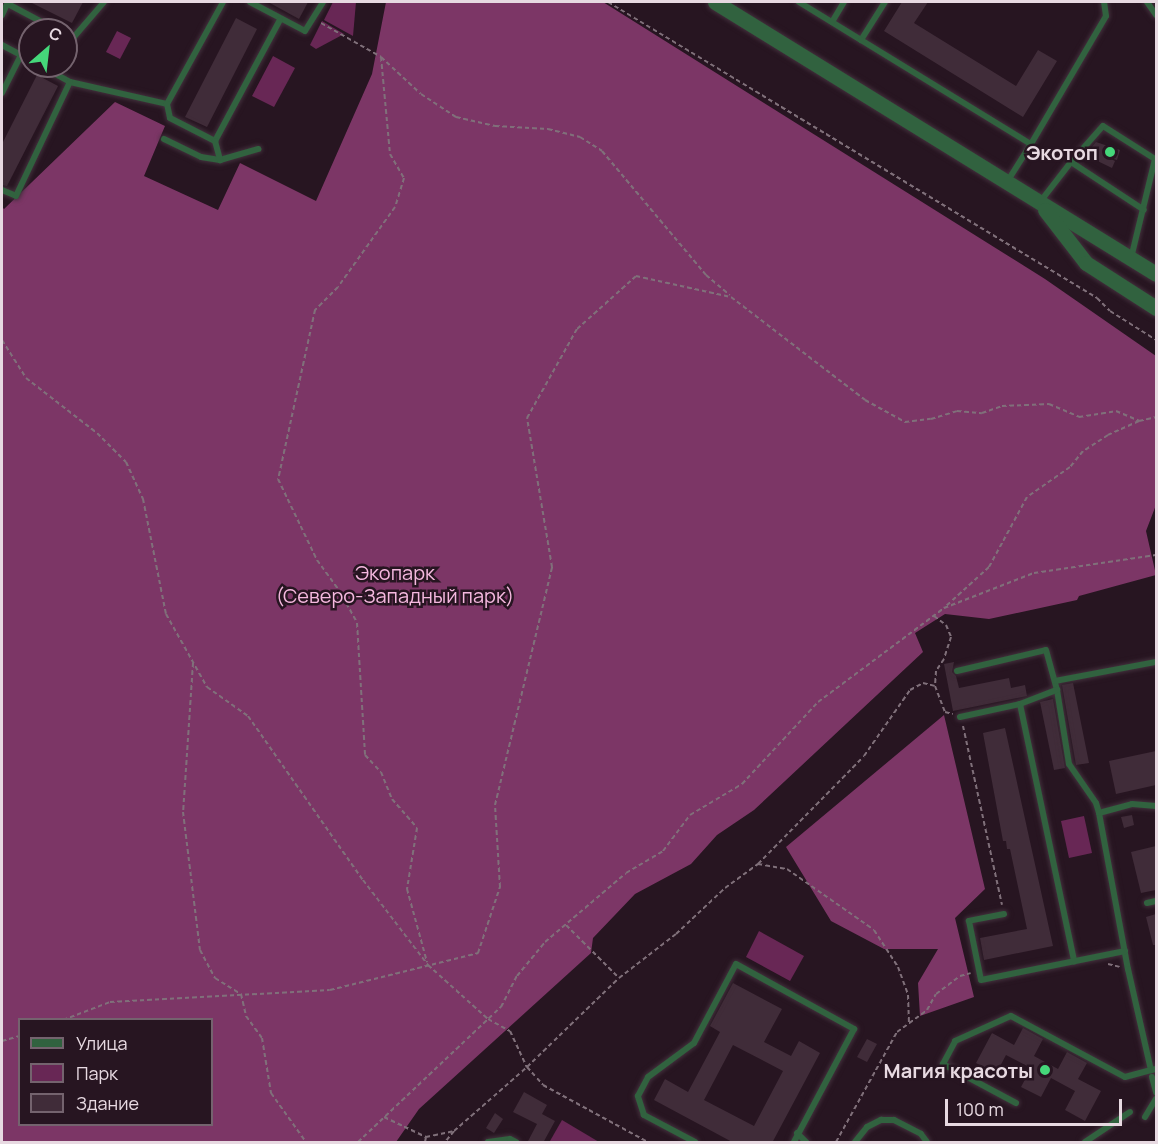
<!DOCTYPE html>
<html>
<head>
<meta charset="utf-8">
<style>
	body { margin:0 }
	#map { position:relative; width:1158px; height:1144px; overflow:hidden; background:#271521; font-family:Manrope,sans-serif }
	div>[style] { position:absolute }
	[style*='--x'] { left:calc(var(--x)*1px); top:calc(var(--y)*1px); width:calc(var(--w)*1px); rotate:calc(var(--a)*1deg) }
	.green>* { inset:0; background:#682755 }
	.forest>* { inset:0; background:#7c3666 }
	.building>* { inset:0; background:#402c39 }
	.path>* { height:2px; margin-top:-1px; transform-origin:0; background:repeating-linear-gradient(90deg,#80707a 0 4.5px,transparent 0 7.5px) }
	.roads { filter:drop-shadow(0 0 2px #42303c) drop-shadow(0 0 2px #42303c) }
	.service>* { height:6px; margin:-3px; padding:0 3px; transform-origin:3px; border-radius:3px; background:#31623f }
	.tertiary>* { height:15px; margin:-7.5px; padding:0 7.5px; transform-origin:7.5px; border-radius:7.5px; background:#31623f }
	.dots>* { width:16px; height:16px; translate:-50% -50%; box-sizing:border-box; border:3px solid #271521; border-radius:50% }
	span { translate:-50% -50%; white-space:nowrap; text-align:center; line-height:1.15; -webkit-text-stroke:5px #271521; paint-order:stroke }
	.poi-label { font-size:20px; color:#e7d9e1; font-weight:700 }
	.right { translate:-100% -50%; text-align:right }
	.park-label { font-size:20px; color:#f5b8df }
	.frame { position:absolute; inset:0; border:3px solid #e7d9e1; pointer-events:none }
	.legend { position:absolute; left:18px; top:1018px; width:195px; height:108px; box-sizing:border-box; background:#271521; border:2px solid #74636e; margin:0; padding:8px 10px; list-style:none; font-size:18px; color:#e7d9e1 }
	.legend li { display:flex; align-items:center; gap:12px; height:30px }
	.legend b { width:30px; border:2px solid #74636e }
	.north { position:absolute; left:18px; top:18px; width:60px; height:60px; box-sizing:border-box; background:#271521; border:2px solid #74636e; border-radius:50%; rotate:28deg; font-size:16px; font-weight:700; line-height:24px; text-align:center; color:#e7d9e1 }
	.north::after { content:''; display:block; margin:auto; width:21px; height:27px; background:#45d77a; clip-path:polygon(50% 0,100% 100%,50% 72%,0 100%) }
	.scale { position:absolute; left:945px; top:1099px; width:177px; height:27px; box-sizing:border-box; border:3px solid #e7d9e1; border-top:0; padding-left:8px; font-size:18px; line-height:21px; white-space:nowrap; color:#e7d9e1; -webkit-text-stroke:4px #271521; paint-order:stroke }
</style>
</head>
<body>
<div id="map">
	<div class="green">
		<i style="clip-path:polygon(333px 2px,356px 2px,353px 36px,324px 20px)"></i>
		<i style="clip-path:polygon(322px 21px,344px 34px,316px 49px,310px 45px)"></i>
		<i style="clip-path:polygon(117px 31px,131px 38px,120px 59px,106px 52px)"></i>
		<i style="clip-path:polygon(273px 56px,295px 68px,274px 107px,252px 96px)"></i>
		<i style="clip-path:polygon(1084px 816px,1092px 853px,1069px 858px,1061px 821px)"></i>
		<i style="clip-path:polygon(759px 931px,804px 956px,790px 981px,746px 957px)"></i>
		<i style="clip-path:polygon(562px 1120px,599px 1142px,553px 1142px,550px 1141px)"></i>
	</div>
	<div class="forest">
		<i style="clip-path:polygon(evenodd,386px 2px,603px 2px,1045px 279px,1156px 356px,1156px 505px,1146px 531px,1156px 575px,1079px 596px,1077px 600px,989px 619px,945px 614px,915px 633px,923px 652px,754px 810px,717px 835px,691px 864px,635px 894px,593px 938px,591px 953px,419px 1109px,396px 1142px,2px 1142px,2px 207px,4px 209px,115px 102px,165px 126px,144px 176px,218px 210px,240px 163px,316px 201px,372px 74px,386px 2px,20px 1020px,212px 1020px,212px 1124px,20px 1124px,20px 1020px)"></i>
		<i style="clip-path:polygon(944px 715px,985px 889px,955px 918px,974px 997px,920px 1016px,918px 983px,938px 949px,884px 949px,831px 921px,786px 847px)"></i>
	</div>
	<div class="building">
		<i style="clip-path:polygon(30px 2px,83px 2px,72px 23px)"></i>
		<i style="clip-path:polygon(268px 2px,308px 2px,299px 19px)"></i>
		<i style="clip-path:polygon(902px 2px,928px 2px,914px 23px,1016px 86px,1038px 50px,1057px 61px,1023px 117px,884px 31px)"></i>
		<i style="clip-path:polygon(236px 18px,257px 29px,207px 127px,185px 117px)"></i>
		<i style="clip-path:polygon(37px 75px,58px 86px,7px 186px,2px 185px,2px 144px)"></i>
		<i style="clip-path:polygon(1096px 142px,1120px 150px,1117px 160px,1107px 157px,1115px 161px,1112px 168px,1085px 155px)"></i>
		<i style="clip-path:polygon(954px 662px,952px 672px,956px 676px,959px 688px,1009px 678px,1011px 688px,1025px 685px,1027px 696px,953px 711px,944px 664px)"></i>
		<i style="clip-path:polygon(1073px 683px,1089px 763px,1076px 765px,1062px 685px)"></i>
		<i style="clip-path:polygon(1053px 699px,1065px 768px,1054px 770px,1040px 702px)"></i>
		<i style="clip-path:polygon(1005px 728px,1053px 946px,984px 960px,980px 938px,1027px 929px,1010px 849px,1007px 849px,1006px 841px,1003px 841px,983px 733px)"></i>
		<i style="clip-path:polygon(1156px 751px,1156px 785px,1116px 794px,1109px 761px)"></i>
		<i style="clip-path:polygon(1132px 815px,1134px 825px,1124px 828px,1121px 817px)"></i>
		<i style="clip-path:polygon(1156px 846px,1156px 890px,1141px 893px,1131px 852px)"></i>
		<i style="clip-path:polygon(1156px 914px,1156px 945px,1153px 945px,1146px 917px)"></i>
		<i style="clip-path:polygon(evenodd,733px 983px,782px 1009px,764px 1042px,791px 1056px,799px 1041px,820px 1053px,772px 1143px,734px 1143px,654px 1100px,665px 1079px,688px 1092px,720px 1032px,710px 1026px,733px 983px,733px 1045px,783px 1071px,754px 1126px,704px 1100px,733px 1045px)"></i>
		<i style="clip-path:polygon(1023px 1028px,1043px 1039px,1034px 1056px,1058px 1069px,1067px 1052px,1087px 1063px,1078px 1079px,1101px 1091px,1085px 1121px,1065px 1110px,1075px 1091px,1051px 1078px,1041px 1097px,1021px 1087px,1031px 1068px,1006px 1055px,996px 1074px,976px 1063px,992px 1033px,1014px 1045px)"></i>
		<i style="clip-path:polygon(867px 1039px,877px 1044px,867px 1062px,857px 1057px)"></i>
		<i style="clip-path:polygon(524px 1092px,547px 1105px,542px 1114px,555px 1121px,543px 1143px,527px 1143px,537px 1124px,513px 1112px)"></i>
		<i style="clip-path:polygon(495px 1113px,503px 1119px,494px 1133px,486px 1128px)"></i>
	</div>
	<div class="path">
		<i style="--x:608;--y:2;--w:572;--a:31.19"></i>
		<i style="--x:1097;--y:298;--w:18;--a:45"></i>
		<i style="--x:1110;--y:311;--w:54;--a:32.2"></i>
		<i style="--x:321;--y:23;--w:69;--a:29.5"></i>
		<i style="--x:381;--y:57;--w:54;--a:42.8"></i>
		<i style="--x:421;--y:94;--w:42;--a:33.3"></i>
		<i style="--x:456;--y:117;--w:40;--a:13"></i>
		<i style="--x:495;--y:126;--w:53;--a:3.2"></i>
		<i style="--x:548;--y:129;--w:33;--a:14"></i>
		<i style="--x:580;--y:137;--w:26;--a:32"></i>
		<i style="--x:602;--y:151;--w:162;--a:50"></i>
		<i style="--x:706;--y:275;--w:31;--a:40"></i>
		<i style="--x:381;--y:57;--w:97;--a:84.7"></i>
		<i style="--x:390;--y:154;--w:28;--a:60"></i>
		<i style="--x:404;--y:178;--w:30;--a:107"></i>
		<i style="--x:395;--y:207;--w:98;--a:125.5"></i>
		<i style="--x:338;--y:287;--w:33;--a:135"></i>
		<i style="--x:315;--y:310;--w:173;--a:102.3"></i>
		<i style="--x:278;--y:479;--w:90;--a:64.3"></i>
		<i style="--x:317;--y:560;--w:37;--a:54"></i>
		<i style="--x:339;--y:590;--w:38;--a:61"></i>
		<i style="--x:357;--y:623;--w:132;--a:86.5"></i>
		<i style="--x:365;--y:755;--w:23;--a:47"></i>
		<i style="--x:381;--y:772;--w:29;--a:68"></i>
		<i style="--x:392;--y:799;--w:38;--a:49"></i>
		<i style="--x:417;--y:828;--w:62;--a:99.3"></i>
		<i style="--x:407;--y:889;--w:76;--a:74.7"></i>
		<i style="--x:2;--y:340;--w:45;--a:57.7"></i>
		<i style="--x:26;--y:378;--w:90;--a:37.8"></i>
		<i style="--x:97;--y:433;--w:41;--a:45"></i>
		<i style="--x:126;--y:462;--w:41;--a:65.3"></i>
		<i style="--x:143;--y:499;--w:117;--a:78.7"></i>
		<i style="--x:166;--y:614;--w:84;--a:60.7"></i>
		<i style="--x:207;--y:687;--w:50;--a:35.3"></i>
		<i style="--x:248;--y:716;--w:200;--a:55"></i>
		<i style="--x:363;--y:880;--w:107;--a:52.6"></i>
		<i style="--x:428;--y:965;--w:81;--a:42"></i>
		<i style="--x:488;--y:1019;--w:25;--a:29"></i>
		<i style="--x:510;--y:1031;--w:40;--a:65"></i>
		<i style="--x:527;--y:1067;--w:24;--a:48"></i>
		<i style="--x:543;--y:1085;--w:119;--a:28.5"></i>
		<i style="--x:1139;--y:421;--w:17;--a:-13"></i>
		<i style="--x:934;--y:616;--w:15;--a:37"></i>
		<i style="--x:946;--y:625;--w:13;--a:67"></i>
		<i style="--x:951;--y:637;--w:23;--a:108"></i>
		<i style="--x:944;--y:659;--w:14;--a:124"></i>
		<i style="--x:936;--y:671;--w:15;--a:94"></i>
		<i style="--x:193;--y:663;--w:149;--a:93.8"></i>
		<i style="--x:183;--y:812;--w:139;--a:83"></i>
		<i style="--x:200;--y:950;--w:32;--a:62"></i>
		<i style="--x:215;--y:978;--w:31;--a:32"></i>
		<i style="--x:241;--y:994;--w:23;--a:77"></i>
		<i style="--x:246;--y:1016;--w:27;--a:54"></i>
		<i style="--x:262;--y:1038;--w:56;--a:80.7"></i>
		<i style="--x:271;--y:1093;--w:60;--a:54.5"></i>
		<i style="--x:963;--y:726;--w:183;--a:77.7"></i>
		<i style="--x:758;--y:864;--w:29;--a:10"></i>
		<i style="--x:787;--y:869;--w:106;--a:35"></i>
		<i style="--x:874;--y:930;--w:44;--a:57"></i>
		<i style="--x:898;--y:967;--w:30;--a:70"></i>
		<i style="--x:908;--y:995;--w:27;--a:88"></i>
		<i style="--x:566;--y:925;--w:75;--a:45"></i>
		<i style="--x:1108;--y:964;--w:12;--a:14"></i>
		<i style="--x:63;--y:1020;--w:50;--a:-21"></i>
		<i style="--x:110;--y:1002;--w:220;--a:-3.1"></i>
		<i style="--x:330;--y:990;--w:153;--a:-14"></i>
		<i style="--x:478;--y:953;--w:70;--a:-71.6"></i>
		<i style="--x:500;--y:887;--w:82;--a:-93.5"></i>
		<i style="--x:495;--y:805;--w:245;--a:-76.5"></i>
		<i style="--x:552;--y:567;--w:151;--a:-99.5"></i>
		<i style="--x:527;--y:418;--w:102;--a:-60.7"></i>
		<i style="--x:577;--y:329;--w:79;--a:-41.9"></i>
		<i style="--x:636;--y:276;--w:97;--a:12.5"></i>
		<i style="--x:731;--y:297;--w:169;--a:37.5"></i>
		<i style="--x:865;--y:400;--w:46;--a:28.8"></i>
		<i style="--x:905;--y:422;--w:26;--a:-7"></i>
		<i style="--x:931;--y:419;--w:27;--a:-17"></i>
		<i style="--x:957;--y:411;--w:25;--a:5"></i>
		<i style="--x:982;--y:413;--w:21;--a:-19"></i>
		<i style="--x:1002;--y:406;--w:47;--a:-2.4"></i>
		<i style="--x:1049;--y:404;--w:33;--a:23"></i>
		<i style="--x:1079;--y:417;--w:37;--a:-9"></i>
		<i style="--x:1116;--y:411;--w:25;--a:23"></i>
		<i style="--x:1139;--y:421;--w:34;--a:156"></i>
		<i style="--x:1108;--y:435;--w:30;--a:147"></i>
		<i style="--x:1083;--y:451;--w:21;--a:129"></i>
		<i style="--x:1070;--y:467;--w:52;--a:145.1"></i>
		<i style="--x:1027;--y:497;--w:80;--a:118.5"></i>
		<i style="--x:989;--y:567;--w:61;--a:137.7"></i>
		<i style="--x:2;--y:1041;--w:19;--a:-16"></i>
		<i style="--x:384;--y:1117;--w:47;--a:25.5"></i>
		<i style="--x:426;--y:1137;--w:29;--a:-12"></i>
		<i style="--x:454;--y:1131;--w:14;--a:129"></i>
		<i style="--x:454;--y:1131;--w:97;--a:-41.2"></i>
		<i style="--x:527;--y:1067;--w:128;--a:-44.1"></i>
		<i style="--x:619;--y:978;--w:72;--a:-37.7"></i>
		<i style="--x:676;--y:934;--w:67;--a:-43.2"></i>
		<i style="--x:725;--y:888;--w:41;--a:-36"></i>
		<i style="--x:758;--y:864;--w:151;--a:-45.5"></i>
		<i style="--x:864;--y:756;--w:80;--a:-55.1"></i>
		<i style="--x:910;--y:690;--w:15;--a:-28"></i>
		<i style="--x:923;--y:683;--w:12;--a:14"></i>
		<i style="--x:935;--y:686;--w:28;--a:69"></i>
		<i style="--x:945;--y:712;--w:8;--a:14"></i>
		<i style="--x:358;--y:1142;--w:197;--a:-43.4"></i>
		<i style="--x:501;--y:1007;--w:35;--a:-63"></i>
		<i style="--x:517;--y:976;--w:44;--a:-50.5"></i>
		<i style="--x:545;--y:942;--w:106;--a:-40.4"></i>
		<i style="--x:626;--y:873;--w:43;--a:-30.7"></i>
		<i style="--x:663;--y:851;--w:45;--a:-53.1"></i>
		<i style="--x:690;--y:815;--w:61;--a:-30.8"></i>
		<i style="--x:742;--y:784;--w:112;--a:-47.2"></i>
		<i style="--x:818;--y:702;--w:157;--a:-36.7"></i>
		<i style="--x:944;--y:608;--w:97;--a:-21.3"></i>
		<i style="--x:1034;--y:573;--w:123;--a:-8.4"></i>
		<i style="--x:425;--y:1142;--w:5;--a:-79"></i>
		<i style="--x:836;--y:1142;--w:126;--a:-61"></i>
		<i style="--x:897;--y:1032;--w:37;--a:-36"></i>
		<i style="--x:927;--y:1010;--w:18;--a:-61"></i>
		<i style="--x:936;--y:994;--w:30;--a:-37"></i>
		<i style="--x:960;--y:976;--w:11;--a:-15"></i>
	</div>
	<div class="roads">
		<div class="service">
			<i style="--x:250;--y:2;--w:62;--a:27.8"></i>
			<i style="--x:305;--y:31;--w:34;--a:-58"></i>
			<i style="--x:799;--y:2;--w:73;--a:31.5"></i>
			<i style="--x:861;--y:40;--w:45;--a:-57.7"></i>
			<i style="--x:1147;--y:2;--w:16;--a:55"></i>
			<i style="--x:8;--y:4;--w:55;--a:28"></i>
			<i style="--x:2;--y:15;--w:14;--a:-65"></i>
			<i style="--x:832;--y:22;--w:23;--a:-59"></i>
			<i style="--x:66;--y:35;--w:8;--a:23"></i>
			<i style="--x:73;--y:38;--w:48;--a:-49.3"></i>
			<i style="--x:861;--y:40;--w:199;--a:31.5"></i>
			<i style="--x:1031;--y:144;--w:148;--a:-59.6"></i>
			<i style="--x:1106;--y:16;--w:14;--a:-98"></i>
			<i style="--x:2;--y:45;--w:32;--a:28"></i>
			<i style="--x:41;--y:66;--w:33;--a:29"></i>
			<i style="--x:70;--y:82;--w:99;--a:12.8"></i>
			<i style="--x:167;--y:104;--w:116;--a:-61.2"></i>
			<i style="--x:2;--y:93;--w:42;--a:-63.4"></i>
			<i style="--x:167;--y:104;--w:14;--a:78"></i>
			<i style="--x:170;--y:118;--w:51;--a:27.1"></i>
			<i style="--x:215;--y:141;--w:137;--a:-61.8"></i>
			<i style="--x:164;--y:139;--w:41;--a:25.9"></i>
			<i style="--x:201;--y:157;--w:19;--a:9"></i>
			<i style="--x:220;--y:160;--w:40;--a:-16"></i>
			<i style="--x:215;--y:141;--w:20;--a:75"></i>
			<i style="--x:1071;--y:162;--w:48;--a:-48.4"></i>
			<i style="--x:1103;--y:126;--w:62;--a:32.4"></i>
			<i style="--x:1155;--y:159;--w:102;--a:103.6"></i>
			<i style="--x:1007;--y:182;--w:45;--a:-57.7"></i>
			<i style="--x:2;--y:190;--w:15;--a:23"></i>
			<i style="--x:16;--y:196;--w:126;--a:-64.7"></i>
			<i style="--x:1040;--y:202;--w:51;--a:-52.2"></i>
			<i style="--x:1071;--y:162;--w:87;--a:33.3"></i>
			<i style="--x:957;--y:671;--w:91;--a:-13.3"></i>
			<i style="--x:1046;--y:650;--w:41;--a:74.6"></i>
			<i style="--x:1057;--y:690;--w:75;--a:80.8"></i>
			<i style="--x:1069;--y:764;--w:47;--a:55.3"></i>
			<i style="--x:1096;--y:803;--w:10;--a:73"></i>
			<i style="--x:1099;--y:813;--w:159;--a:79.5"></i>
			<i style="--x:1128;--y:969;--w:104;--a:77.2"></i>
			<i style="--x:1151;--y:1070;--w:5;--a:-11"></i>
			<i style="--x:1055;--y:681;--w:103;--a:-10.7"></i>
			<i style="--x:1020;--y:704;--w:40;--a:-21"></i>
			<i style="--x:960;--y:717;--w:61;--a:-12.2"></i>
			<i style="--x:1020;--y:704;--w:263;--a:78.1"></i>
			<i style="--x:1099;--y:813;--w:34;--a:-15"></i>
			<i style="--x:1132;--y:804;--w:24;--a:5"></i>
			<i style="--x:1147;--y:903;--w:9;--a:-13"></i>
			<i style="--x:1004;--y:914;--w:36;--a:169"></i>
			<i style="--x:969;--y:921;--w:60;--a:78.5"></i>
			<i style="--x:981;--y:980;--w:147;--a:-11.4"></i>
			<i style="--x:1152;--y:1077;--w:16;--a:75"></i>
			<i style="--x:1016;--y:1103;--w:83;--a:-151.9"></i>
			<i style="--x:943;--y:1064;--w:26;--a:-62"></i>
			<i style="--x:955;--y:1041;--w:61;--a:-24.1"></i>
			<i style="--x:1011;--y:1016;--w:129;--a:28.2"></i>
			<i style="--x:1125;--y:1077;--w:27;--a:-15"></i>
			<i style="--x:1145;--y:1117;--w:21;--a:-59"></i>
			<i style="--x:797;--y:1133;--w:13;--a:45"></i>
			<i style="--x:488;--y:1142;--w:22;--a:-8"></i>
			<i style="--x:510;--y:1139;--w:7;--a:27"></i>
			<i style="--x:695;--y:1142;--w:58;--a:-152.1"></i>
			<i style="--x:644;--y:1115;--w:20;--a:-108"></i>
			<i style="--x:638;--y:1096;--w:21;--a:-62"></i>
			<i style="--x:648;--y:1077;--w:57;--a:-36.5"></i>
			<i style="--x:694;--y:1043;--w:89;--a:-62"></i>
			<i style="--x:736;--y:964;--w:135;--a:28.8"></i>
			<i style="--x:854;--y:1029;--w:128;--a:118"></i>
			<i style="--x:855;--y:1142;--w:19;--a:-51"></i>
			<i style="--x:867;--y:1127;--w:16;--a:-27"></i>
			<i style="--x:881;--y:1120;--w:13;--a:0"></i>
			<i style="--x:894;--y:1120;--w:30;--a:27"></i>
			<i style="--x:921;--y:1134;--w:10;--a:53"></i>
			<i style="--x:1085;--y:1142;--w:54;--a:-33.7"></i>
		</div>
		<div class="tertiary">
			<i style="--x:715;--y:2;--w:518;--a:31.67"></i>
			<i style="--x:1045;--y:210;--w:67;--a:52.3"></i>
			<i style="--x:1086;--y:263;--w:83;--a:32.7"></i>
		</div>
	</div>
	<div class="dots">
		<i style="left:1110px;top:152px;background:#45d77a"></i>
		<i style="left:1045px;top:1070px;background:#45d77a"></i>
	</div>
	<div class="poi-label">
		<span class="right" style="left:1098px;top:152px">Экотоп</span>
		<span class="right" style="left:1033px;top:1070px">Магия красоты</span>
	</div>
	<div class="park-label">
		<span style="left:395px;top:584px">Экопарк<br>(Северо-Западный парк)</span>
	</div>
	<div class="frame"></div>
	<ul class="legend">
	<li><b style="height:8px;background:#31623f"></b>Улица</li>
	<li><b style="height:16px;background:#682755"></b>Парк</li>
	<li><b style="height:16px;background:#402c39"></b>Здание</li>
	</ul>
	<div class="north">С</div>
	<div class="scale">100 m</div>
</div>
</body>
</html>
